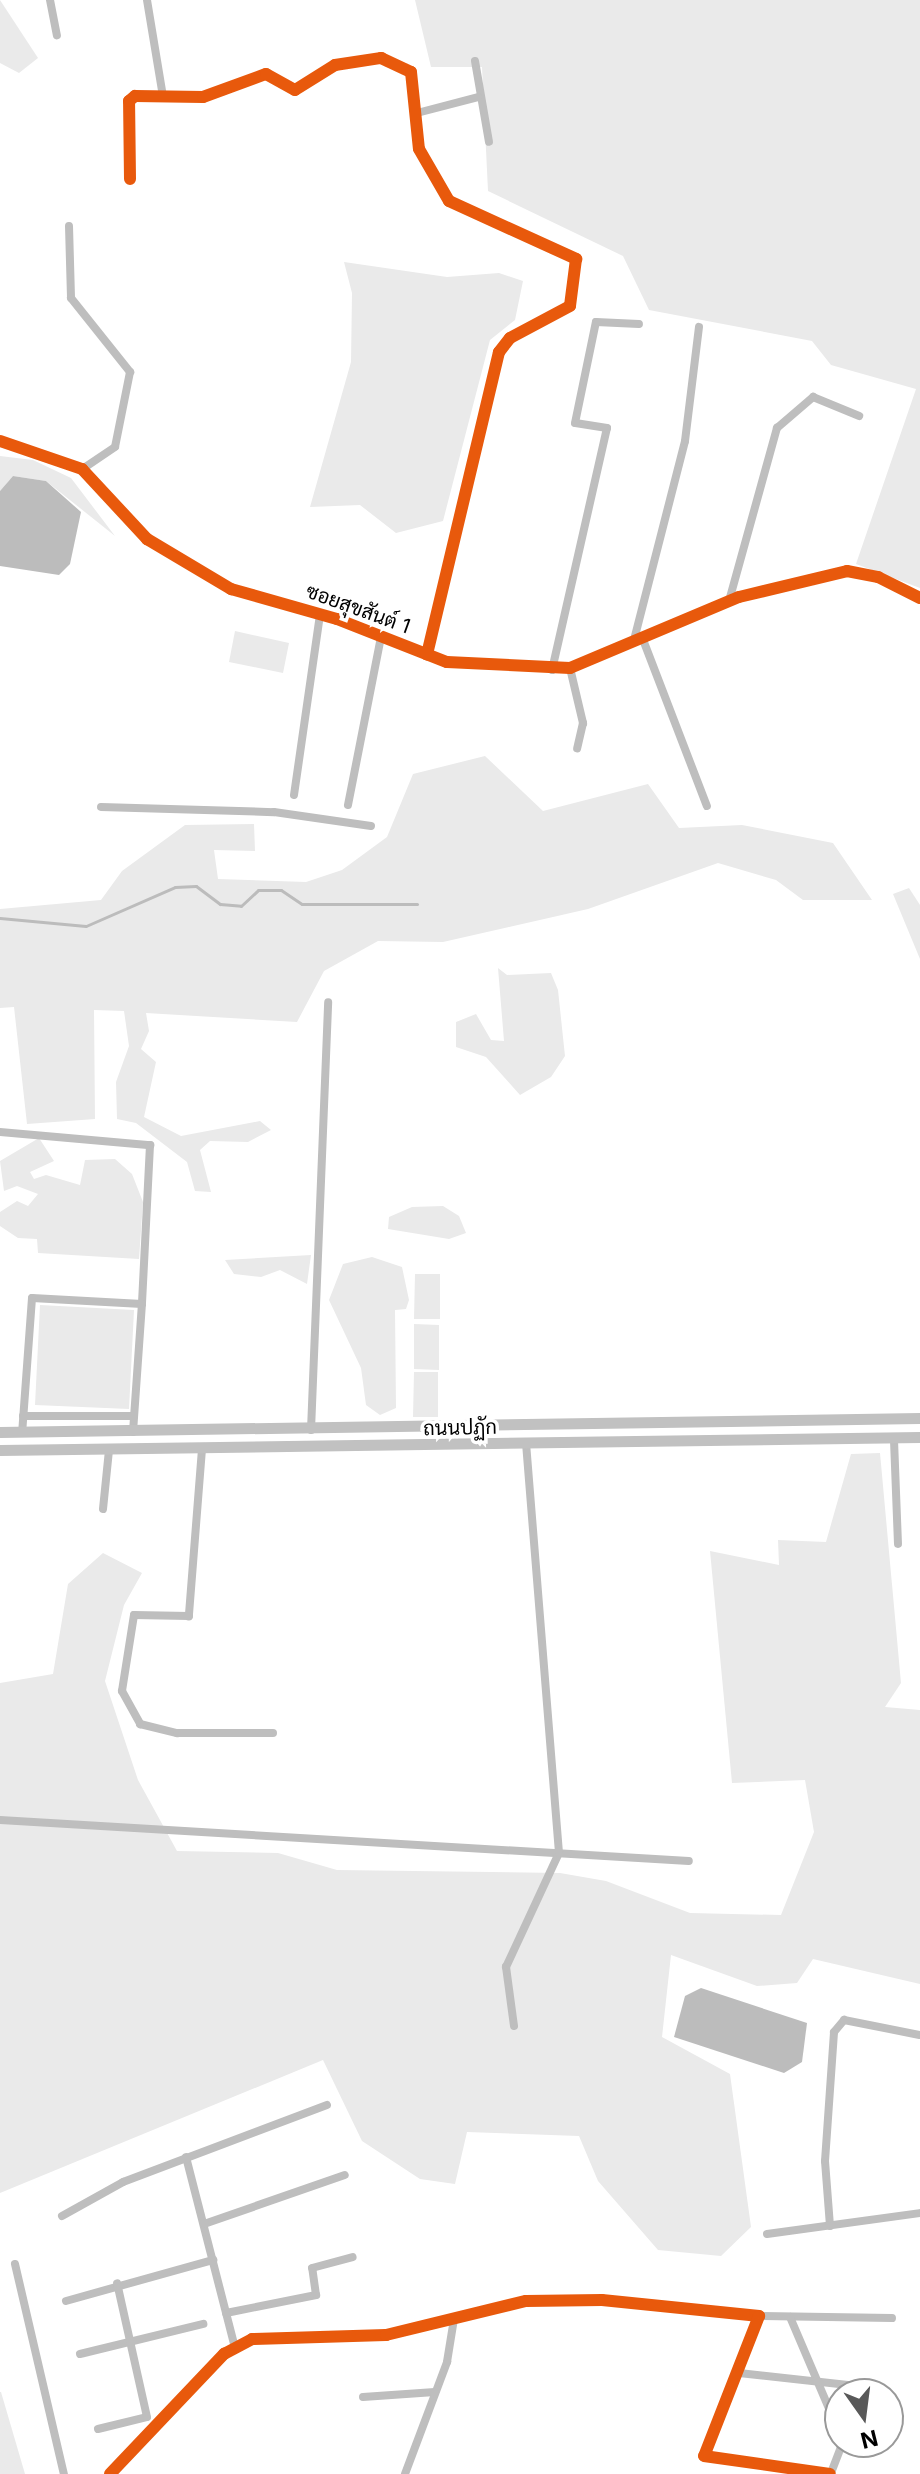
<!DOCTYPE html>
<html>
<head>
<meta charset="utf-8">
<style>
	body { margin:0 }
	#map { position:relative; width:920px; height:2474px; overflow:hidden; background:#fff; font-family:Inter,Sarabun,sans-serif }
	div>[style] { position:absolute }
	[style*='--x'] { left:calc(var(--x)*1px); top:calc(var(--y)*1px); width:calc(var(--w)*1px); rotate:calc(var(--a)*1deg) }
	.green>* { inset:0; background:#eaeaea }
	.water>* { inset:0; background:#bcbcbc }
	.stream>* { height:3px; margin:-1.5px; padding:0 1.5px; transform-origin:1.5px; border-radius:1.5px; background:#bcbcbc }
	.minor>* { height:8px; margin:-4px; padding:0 4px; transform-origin:4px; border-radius:4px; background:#bebebe }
	.tertiary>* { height:10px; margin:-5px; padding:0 5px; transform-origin:5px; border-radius:5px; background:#bebebe }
	.secondary>* { height:11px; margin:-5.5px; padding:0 5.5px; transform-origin:5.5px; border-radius:5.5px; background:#c1c1c1 }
	.cycleway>* { height:12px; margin:-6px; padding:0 6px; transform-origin:6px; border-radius:6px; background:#e8590c }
	span { translate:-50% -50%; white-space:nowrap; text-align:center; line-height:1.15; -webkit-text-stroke:7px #fff; paint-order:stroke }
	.street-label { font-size:20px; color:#000 }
	.north { position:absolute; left:824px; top:2378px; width:80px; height:80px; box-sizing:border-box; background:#fff; border:2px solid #999; border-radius:50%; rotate:166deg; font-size:22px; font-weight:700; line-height:32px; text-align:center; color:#000 }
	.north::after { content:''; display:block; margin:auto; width:28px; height:36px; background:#595959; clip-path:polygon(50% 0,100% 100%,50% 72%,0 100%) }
</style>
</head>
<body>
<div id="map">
	<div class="green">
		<i style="clip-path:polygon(0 0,38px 58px,19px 73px,0 63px)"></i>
		<i style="clip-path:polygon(415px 0,920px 0,920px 588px,856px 564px,916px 389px,831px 365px,812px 341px,649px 310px,623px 256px,488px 191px,482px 67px,431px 67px)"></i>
		<i style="clip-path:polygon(344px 262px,447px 277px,499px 273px,523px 281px,515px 320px,490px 340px,443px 521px,396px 533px,360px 505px,310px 507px,351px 362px,352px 293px)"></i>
		<i style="clip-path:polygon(0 456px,33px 460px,71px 478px,115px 536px,46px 481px,13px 476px,0 491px)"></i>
		<i style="clip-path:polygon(235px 631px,289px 643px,283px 673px,229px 662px)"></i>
		<i style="clip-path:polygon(485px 756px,543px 811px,648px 784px,679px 828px,742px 825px,833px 843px,872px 900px,803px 900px,776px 880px,718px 863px,588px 909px,443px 942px,378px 941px,324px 971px,297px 1022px,146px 1013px,149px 1031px,141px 1049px,156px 1062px,144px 1117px,181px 1136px,260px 1121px,271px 1130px,248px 1142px,210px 1141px,200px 1150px,211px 1192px,195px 1191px,187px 1162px,136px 1123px,117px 1119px,116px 1082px,129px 1046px,124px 1011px,94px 1010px,95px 1119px,27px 1124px,14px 1007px,0 1008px,0 909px,101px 900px,122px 871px,185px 825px,254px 824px,255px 851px,214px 850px,218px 879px,306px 882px,342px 870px,387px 837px,413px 774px)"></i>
		<i style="clip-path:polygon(909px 888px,920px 905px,920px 959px,893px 894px)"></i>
		<i style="clip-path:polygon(498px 968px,507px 975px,551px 973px,558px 990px,565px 1056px,551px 1077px,520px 1095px,486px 1057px,456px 1047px,456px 1022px,476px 1014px,491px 1040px,504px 1041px)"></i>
		<i style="clip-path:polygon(39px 1138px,54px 1161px,30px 1172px,34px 1179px,46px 1175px,80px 1185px,85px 1160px,115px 1159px,132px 1174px,143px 1202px,139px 1259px,38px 1253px,37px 1239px,18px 1238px,0 1226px,0 1212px,17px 1201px,28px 1206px,38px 1194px,17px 1186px,4px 1191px,0 1161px)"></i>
		<i style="clip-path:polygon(443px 1206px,459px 1216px,466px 1233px,449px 1239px,388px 1229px,389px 1217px,412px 1207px)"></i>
		<i style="clip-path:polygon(311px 1255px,307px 1284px,280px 1270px,261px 1277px,234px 1274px,225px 1260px)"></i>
		<i style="clip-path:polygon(372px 1257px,402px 1267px,409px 1300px,406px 1309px,395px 1310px,396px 1408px,380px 1415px,366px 1405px,361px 1368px,329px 1300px,343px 1264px)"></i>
		<i style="clip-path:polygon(415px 1274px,440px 1274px,440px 1319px,414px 1319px)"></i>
		<i style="clip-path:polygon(40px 1305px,134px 1310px,129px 1409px,35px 1405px)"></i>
		<i style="clip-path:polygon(414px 1324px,439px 1325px,439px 1370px,414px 1369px)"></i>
		<i style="clip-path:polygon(414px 1372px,438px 1372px,438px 1417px,413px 1417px)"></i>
		<i style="clip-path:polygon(880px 1453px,901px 1683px,885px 1707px,920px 1710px,920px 1984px,813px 1959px,797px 1983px,757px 1986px,671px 1955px,662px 2037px,730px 2074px,751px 2227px,721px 2256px,658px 2250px,598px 2181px,579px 2136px,467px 2132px,455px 2184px,420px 2179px,362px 2141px,323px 2060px,0 2193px,0 1683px,53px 1674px,68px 1584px,103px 1553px,142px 1573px,124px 1605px,105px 1681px,138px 1780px,177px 1851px,278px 1853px,337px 1870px,560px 1873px,606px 1881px,690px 1913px,781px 1915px,814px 1832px,805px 1780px,732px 1783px,710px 1551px,779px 1565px,778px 1540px,826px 1542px,851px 1454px)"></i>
		<i style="clip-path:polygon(0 2392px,1px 2392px,25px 2474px,0 2474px)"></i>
	</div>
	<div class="water">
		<i style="clip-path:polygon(13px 476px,46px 481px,81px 512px,70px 564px,59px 575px,0 566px,0 491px)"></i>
		<i style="clip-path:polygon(701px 1988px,807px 2023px,802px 2062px,784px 2073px,674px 2037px,685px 1996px)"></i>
	</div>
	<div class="stream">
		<i style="--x:0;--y:918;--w:86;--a:5.3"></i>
		<i style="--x:86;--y:926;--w:97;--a:-23.7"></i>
		<i style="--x:175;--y:887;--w:21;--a:-3"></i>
		<i style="--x:196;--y:886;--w:30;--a:37"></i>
		<i style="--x:220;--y:904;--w:21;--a:5"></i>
		<i style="--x:241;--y:906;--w:23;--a:-43"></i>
		<i style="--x:258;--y:890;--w:23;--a:0"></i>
		<i style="--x:281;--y:890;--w:25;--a:34"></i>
		<i style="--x:302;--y:904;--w:115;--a:0"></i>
	</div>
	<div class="minor">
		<i style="--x:50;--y:0;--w:36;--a:79"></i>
		<i style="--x:147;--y:0;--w:98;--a:80.6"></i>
		<i style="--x:475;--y:61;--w:82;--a:80.2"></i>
		<i style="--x:417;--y:113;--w:63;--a:-14.7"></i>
		<i style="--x:130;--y:179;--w:78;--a:-90.7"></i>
		<i style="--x:129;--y:101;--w:8;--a:-40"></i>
		<i style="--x:135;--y:96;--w:68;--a:0.8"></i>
		<i style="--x:203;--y:97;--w:67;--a:-20.1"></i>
		<i style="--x:266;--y:74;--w:33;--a:29"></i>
		<i style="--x:295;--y:90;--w:47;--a:-32"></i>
		<i style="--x:335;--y:65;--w:47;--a:-8.7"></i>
		<i style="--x:381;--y:58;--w:33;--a:25"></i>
		<i style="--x:411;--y:72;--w:77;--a:84.1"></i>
		<i style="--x:419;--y:149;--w:60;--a:60"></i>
		<i style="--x:449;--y:201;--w:140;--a:24.5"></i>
		<i style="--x:576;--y:259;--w:47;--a:97.3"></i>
		<i style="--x:570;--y:306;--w:68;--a:151.9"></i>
		<i style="--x:510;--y:338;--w:18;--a:128"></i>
		<i style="--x:499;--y:352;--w:311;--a:103.4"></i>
		<i style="--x:69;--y:226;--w:72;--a:88.4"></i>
		<i style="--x:71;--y:298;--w:95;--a:51.4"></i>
		<i style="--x:130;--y:372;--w:76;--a:101.3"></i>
		<i style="--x:115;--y:447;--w:40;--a:146"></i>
		<i style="--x:729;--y:601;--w:180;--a:-74.5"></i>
		<i style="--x:777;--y:428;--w:48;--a:-40.7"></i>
		<i style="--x:813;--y:397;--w:50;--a:22.4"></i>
		<i style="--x:635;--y:636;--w:201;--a:-75.6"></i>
		<i style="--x:685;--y:441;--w:115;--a:-83"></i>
		<i style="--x:642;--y:637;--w:181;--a:69"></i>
		<i style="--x:570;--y:668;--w:57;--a:76.7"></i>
		<i style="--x:583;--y:723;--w:26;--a:103"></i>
		<i style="--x:552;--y:670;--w:248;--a:-77.2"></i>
		<i style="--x:607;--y:428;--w:32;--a:-171"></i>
		<i style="--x:575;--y:423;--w:103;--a:-78.3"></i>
		<i style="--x:596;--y:322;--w:43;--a:2.7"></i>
		<i style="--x:294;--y:795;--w:183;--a:-81.8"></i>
		<i style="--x:348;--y:805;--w:171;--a:-78.9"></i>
		<i style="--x:101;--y:807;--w:173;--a:1.7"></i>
		<i style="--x:274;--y:812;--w:98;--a:8.2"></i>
		<i style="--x:0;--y:1132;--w:151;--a:5"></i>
		<i style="--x:150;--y:1145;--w:159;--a:92.9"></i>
		<i style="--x:142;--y:1304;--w:110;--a:-176.9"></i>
		<i style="--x:32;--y:1298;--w:135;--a:94.2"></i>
		<i style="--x:23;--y:1416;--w:111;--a:0"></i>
		<i style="--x:311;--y:1430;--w:428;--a:-87.7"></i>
		<i style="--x:133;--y:1432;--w:128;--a:-86"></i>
		<i style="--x:894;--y:1440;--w:104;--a:87.8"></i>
		<i style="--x:202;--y:1449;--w:168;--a:94.5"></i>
		<i style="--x:189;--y:1616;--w:55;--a:-179"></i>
		<i style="--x:134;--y:1615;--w:77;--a:99"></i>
		<i style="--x:122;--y:1691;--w:38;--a:61"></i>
		<i style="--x:140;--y:1724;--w:38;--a:14"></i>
		<i style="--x:177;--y:1733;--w:96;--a:0"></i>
		<i style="--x:103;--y:1509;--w:59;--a:-84.2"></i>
		<i style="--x:0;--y:1820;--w:690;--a:3.41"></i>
		<i style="--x:514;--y:2026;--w:60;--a:-97.7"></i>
		<i style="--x:506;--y:1967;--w:126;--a:-65.1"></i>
		<i style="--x:559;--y:1853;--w:410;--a:-94.6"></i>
		<i style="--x:186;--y:2157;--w:197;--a:75.6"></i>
		<i style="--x:62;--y:2216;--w:70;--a:-29.1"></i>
		<i style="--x:123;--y:2182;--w:218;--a:-20.7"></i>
		<i style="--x:204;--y:2224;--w:149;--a:-19.2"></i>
		<i style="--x:830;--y:2226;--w:65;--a:-94.4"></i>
		<i style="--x:825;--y:2161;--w:129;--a:-86"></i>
		<i style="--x:834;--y:2032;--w:16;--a:-50"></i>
		<i style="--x:844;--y:2020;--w:77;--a:11.2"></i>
		<i style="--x:767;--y:2234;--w:154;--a:-7.8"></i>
		<i style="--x:15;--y:2264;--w:216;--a:76.9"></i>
		<i style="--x:66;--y:2301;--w:153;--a:-15.6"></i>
		<i style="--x:226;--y:2313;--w:92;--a:-11.3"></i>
		<i style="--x:316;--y:2295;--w:27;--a:-98"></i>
		<i style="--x:312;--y:2268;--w:42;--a:-15"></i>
		<i style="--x:759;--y:2316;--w:133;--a:0.9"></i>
		<i style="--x:790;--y:2317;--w:127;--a:66.9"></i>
		<i style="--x:80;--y:2354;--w:127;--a:-13.7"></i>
		<i style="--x:739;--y:2373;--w:137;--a:6.3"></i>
		<i style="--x:363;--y:2397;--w:72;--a:-4"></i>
		<i style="--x:98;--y:2429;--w:50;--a:-13.8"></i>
		<i style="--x:147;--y:2417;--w:137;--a:-102.6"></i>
		<i style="--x:831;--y:2473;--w:33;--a:-69"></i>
		<i style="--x:110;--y:2474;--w:166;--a:-46.5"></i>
		<i style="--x:224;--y:2354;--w:32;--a:-28"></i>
		<i style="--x:252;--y:2339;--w:134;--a:-1.7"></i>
		<i style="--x:386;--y:2335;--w:144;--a:-13.7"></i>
		<i style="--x:526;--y:2301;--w:76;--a:-0.8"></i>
		<i style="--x:602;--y:2300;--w:158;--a:5.8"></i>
		<i style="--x:759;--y:2316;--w:150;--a:111.4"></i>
		<i style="--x:704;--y:2456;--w:127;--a:8.1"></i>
		<i style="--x:405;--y:2474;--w:120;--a:-69.4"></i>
		<i style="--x:447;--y:2362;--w:44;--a:-80.8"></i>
	</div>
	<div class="tertiary">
		<i style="--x:0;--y:441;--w:87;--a:18.9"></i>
		<i style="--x:82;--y:469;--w:96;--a:47.1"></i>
		<i style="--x:147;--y:539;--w:98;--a:30.8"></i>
		<i style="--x:231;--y:589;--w:110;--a:15.8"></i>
		<i style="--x:337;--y:619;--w:118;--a:21.4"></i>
		<i style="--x:447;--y:662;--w:123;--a:2.8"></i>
		<i style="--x:570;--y:668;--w:183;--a:-22.8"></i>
		<i style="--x:739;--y:597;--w:111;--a:-13.5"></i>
		<i style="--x:847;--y:571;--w:32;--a:11"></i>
		<i style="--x:878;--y:577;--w:47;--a:26.6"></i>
	</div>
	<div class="secondary">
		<i style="--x:0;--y:1432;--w:920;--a:-0.87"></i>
		<i style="--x:0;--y:1450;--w:920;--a:-0.81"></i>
	</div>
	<div class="cycleway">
		<i style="--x:130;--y:179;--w:78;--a:-90.7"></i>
		<i style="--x:129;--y:101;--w:8;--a:-40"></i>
		<i style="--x:135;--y:96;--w:68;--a:0.8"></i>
		<i style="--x:203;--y:97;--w:67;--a:-20.1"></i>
		<i style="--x:266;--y:74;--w:33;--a:29"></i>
		<i style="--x:295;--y:90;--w:47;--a:-32"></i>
		<i style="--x:335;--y:65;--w:47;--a:-8.7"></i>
		<i style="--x:381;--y:58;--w:33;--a:25"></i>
		<i style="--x:411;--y:72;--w:77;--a:84.1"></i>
		<i style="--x:419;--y:149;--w:60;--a:60"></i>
		<i style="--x:449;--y:201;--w:140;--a:24.5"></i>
		<i style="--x:576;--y:259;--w:47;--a:97.3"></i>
		<i style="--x:570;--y:306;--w:68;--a:151.9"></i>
		<i style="--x:510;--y:338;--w:18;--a:128"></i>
		<i style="--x:499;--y:352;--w:311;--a:103.4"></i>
		<i style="--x:0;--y:441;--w:87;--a:18.9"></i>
		<i style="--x:82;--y:469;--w:96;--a:47.1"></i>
		<i style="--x:147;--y:539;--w:98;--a:30.8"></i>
		<i style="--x:231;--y:589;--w:110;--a:15.8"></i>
		<i style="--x:337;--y:619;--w:118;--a:21.4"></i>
		<i style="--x:447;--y:662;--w:123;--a:2.8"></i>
		<i style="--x:570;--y:668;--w:183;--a:-22.8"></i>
		<i style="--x:739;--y:597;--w:111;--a:-13.5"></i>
		<i style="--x:847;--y:571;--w:32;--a:11"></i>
		<i style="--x:878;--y:577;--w:47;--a:26.6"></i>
		<i style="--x:110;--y:2474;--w:166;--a:-46.5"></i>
		<i style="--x:224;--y:2354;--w:32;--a:-28"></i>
		<i style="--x:252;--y:2339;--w:134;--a:-1.7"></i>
		<i style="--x:386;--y:2335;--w:144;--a:-13.7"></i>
		<i style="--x:526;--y:2301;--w:76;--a:-0.8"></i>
		<i style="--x:602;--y:2300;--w:158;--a:5.8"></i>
		<i style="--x:759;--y:2316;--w:150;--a:111.4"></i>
		<i style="--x:704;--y:2456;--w:127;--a:8.1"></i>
	</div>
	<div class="street-label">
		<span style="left:358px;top:609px;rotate:20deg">ซอยสุขสันต์ 1</span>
		<span style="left:460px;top:1428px;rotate:-1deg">ถนนปฏัก</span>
	</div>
	<div class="north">N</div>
</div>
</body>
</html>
